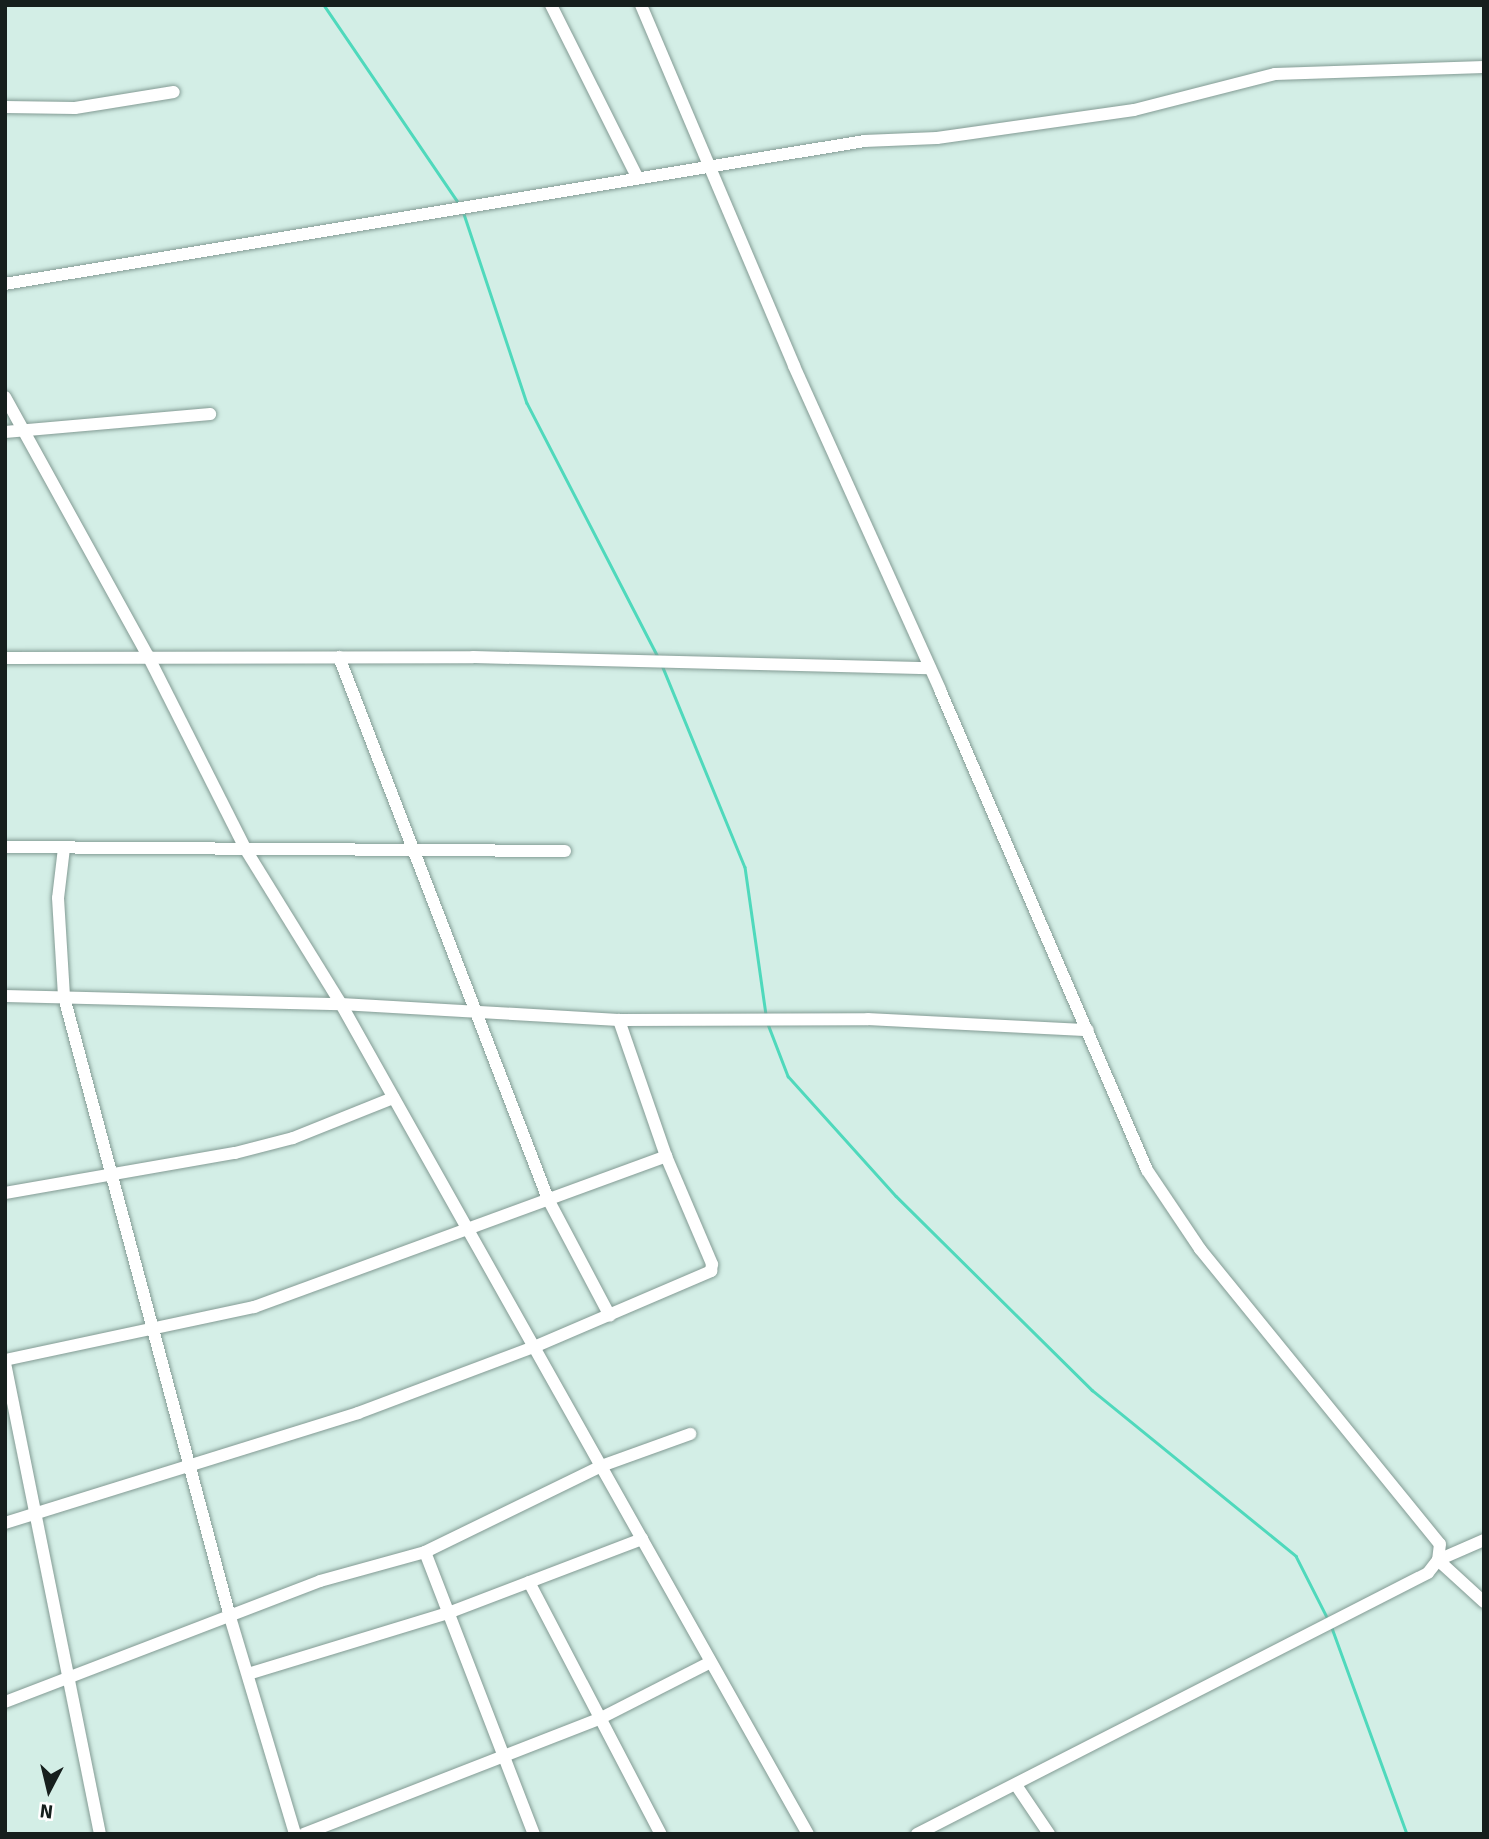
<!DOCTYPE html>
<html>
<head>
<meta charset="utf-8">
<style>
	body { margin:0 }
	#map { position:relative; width:1489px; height:1839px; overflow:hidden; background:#d3eee6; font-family:Signika,sans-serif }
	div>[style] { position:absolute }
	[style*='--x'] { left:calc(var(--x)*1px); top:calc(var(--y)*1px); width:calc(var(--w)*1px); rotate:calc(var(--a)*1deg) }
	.stream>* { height:2.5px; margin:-1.25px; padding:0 1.25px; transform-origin:1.25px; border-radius:1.25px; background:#4fd9bc }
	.roads { filter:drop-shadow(0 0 2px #839b94) drop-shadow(0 0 2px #839b94) }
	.minor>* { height:12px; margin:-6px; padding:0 6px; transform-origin:6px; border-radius:6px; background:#fff }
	span { translate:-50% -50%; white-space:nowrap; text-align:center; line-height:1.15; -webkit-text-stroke:7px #fff; paint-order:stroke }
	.frame { position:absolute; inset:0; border:7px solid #161f1d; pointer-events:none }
	.north { position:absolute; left:14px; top:1755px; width:70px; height:70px; -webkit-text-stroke:5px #fff; paint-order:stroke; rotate:187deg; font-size:19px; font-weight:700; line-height:28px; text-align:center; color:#161f1d }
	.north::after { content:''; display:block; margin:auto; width:24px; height:32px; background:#161f1d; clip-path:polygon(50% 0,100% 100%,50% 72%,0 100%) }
</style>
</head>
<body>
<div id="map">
	<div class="stream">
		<i style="--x:324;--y:5;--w:242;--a:55.8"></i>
		<i style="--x:463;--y:211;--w:202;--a:71.6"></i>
		<i style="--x:527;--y:403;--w:288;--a:62.7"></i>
		<i style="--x:662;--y:665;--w:218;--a:67.7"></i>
		<i style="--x:745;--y:867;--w:148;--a:81.9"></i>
		<i style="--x:768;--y:1024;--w:56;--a:69"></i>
		<i style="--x:788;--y:1076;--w:161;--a:48"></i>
		<i style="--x:896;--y:1196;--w:276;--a:44.7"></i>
		<i style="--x:1092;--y:1390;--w:263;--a:39.1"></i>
		<i style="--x:1296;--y:1556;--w:71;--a:63.1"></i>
		<i style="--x:1332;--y:1628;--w:219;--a:70"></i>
	</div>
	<div class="roads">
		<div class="minor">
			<i style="--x:551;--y:5;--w:192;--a:63.4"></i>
			<i style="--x:641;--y:5;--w:392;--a:67"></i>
			<i style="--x:794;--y:366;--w:355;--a:65.7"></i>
			<i style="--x:940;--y:690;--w:523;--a:66.67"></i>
			<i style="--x:1147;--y:1170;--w:95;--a:56.1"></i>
			<i style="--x:1200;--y:1249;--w:380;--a:50.9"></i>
			<i style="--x:1440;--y:1544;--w:16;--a:97"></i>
			<i style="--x:1438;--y:1560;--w:16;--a:128"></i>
			<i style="--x:1428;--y:1573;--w:574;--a:152.94"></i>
			<i style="--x:5;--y:107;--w:70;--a:0.8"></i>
			<i style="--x:75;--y:108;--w:100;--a:-9.2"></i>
			<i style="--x:5;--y:284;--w:871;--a:-9.45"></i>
			<i style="--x:864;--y:141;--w:73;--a:-2.4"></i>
			<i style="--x:937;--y:138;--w:199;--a:-8.1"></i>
			<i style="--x:1134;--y:110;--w:146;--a:-14.3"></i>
			<i style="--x:1275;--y:74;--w:209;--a:-1.9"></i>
			<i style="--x:5;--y:397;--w:296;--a:61.1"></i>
			<i style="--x:148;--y:656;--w:217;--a:63.2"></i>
			<i style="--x:246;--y:850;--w:181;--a:58.3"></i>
			<i style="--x:341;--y:1004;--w:952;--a:60.64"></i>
			<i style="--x:5;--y:432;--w:206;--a:-5"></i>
			<i style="--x:339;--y:657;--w:581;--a:68.91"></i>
			<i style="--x:548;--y:1199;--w:132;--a:62.1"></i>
			<i style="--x:5;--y:658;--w:468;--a:-0.1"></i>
			<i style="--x:473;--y:657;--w:457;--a:1.4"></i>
			<i style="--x:5;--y:847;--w:560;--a:0.41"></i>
			<i style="--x:64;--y:848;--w:50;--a:96.8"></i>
			<i style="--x:58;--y:898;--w:99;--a:86.5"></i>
			<i style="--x:64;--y:997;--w:642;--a:75.01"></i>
			<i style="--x:230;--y:1617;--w:227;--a:73.3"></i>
			<i style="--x:5;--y:996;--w:336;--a:1.4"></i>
			<i style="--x:341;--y:1004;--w:278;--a:3.3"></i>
			<i style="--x:619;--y:1020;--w:249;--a:-0.2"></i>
			<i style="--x:868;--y:1019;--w:220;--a:2.9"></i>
			<i style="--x:5;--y:1193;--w:233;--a:-9.9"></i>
			<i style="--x:235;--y:1153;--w:60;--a:-14.5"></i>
			<i style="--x:293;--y:1138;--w:108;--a:-21.8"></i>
			<i style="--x:5;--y:1360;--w:255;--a:-12"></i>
			<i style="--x:254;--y:1307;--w:439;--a:-20.1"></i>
			<i style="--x:5;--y:1363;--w:480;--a:78.6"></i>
			<i style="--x:5;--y:1523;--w:370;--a:-17.3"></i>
			<i style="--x:358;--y:1413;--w:188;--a:-20.6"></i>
			<i style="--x:534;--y:1347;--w:193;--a:-23.2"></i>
			<i style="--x:711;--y:1271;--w:7;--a:-82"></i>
			<i style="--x:712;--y:1264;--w:117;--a:-113.1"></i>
			<i style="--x:666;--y:1156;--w:144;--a:-109.1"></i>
			<i style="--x:1484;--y:1540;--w:50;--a:156.5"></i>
			<i style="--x:1438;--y:1560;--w:62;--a:42.4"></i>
			<i style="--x:425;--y:1552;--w:302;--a:68.9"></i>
			<i style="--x:529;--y:1582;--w:284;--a:62.4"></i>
			<i style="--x:248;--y:1674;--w:209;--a:-17"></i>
			<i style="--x:448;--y:1613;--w:208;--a:-20.9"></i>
			<i style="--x:5;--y:1702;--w:337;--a:-21"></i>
			<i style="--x:320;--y:1581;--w:109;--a:-15.4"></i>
			<i style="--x:425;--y:1552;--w:196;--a:-26"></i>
			<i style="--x:601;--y:1466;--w:95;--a:-19.8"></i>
			<i style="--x:1016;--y:1785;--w:59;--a:56"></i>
			<i style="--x:304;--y:1834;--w:319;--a:-21.3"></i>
			<i style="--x:601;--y:1718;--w:123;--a:-27"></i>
		</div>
	</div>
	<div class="frame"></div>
	<div class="north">N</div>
</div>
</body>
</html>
